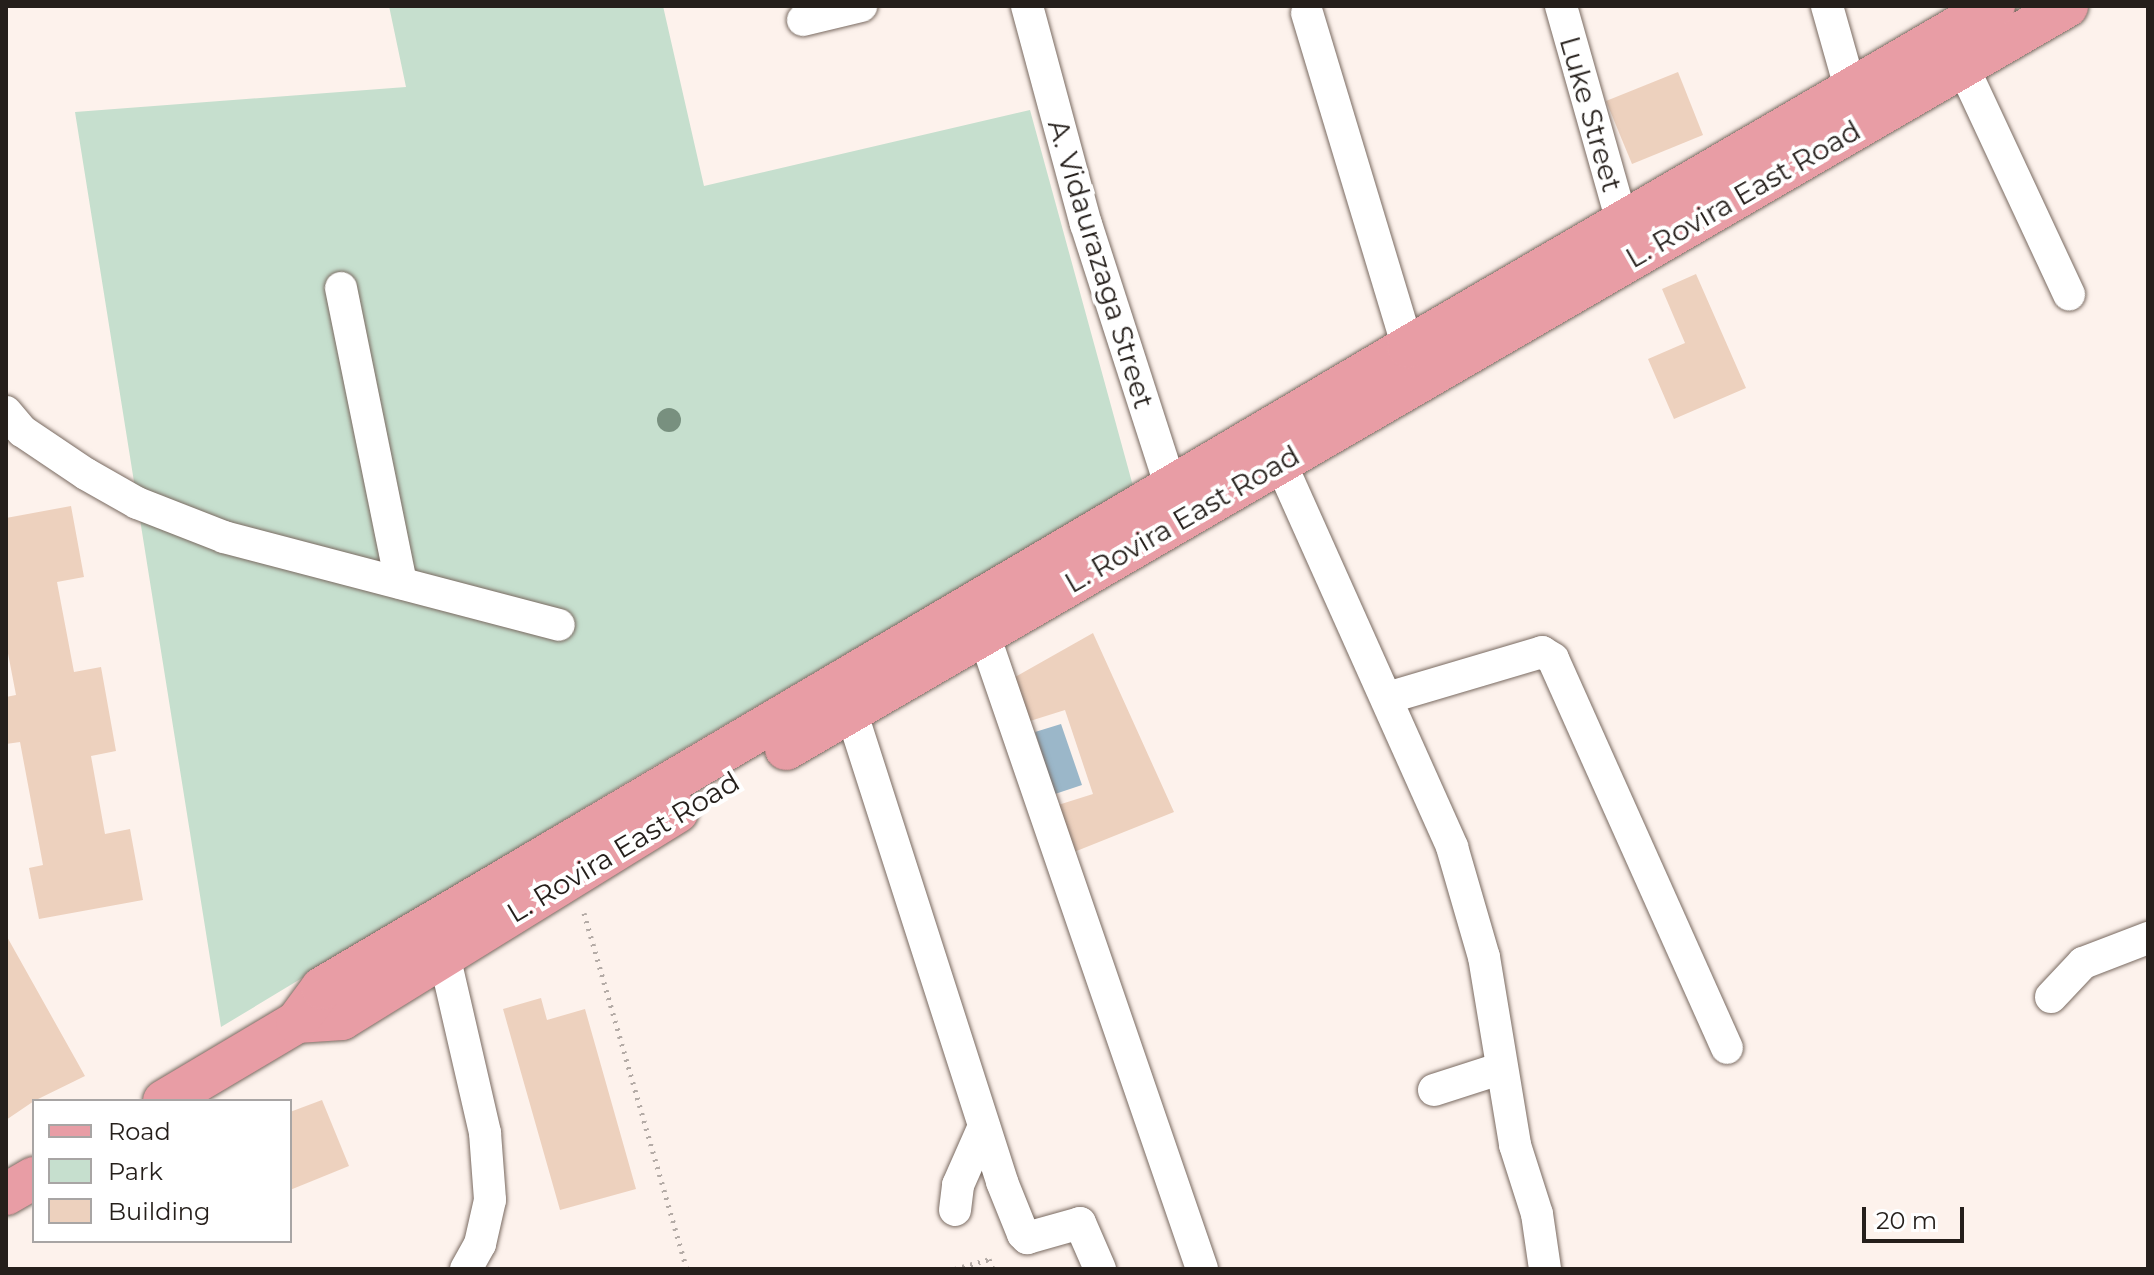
<!DOCTYPE html>
<html>
<head>
<meta charset="utf-8">
<style>
	body { margin:0 }
	#map { position:relative; width:2154px; height:1275px; overflow:hidden; background:#fdf2ec; font-family:Montserrat,sans-serif }
	div>[style] { position:absolute }
	[style*='--x'] { left:calc(var(--x)*1px); top:calc(var(--y)*1px); width:calc(var(--w)*1px); rotate:calc(var(--a)*1deg) }
	.green>* { inset:0; background:#c6dfce }
	.water>* { inset:0; background:#9bb7c9 }
	.building>* { inset:0; background:#edd1be }
	.path>* { height:5px; margin-top:-2.5px; transform-origin:0; background:repeating-linear-gradient(90deg,#b4aba6 0 2px,transparent 0 8px) }
	.roads { filter:drop-shadow(0 0 2px #796a61) drop-shadow(0 0 2px #796a61) }
	.minor>* { height:32px; margin:-16px; padding:0 16px; transform-origin:16px; border-radius:16px; background:#fff }
	.major>* { height:42px; margin:-21px; padding:0 21px; transform-origin:21px; border-radius:21px; background:#e89da5 }
	.trees>* { width:24px; height:24px; margin:-12px; border-radius:50%; background:#78907f }
	span { translate:-50% -50%; white-space:nowrap; text-align:center; line-height:1.15; -webkit-text-stroke:8px #fff; paint-order:stroke }
	.street-label { font-size:28px; color:#251f1b }
	.frame { position:absolute; inset:0; border:8px solid #251f1b; pointer-events:none }
	.legend { position:absolute; left:32px; top:1099px; width:260px; height:144px; box-sizing:border-box; background:#fff; border:2px solid #a8a5a4; margin:0; padding:10px 14px; list-style:none; font-size:24px; color:#251f1b }
	.legend li { display:flex; align-items:center; gap:16px; height:40px }
	.legend b { width:40px; border:2px solid #a8a5a4 }
	.scale { position:absolute; left:1862px; top:1207px; width:102px; height:36px; box-sizing:border-box; border:4px solid #251f1b; border-top:0; padding-left:10px; font-size:24px; line-height:28px; white-space:nowrap; color:#251f1b; -webkit-text-stroke:6px #fff; paint-order:stroke }
</style>
</head>
<body>
<div id="map">
	<div class="green">
		<i style="clip-path:polygon(389px 6px,663px 6px,704px 186px,1030px 110px,1133px 486px,637px 776px,221px 1027px,75px 112px,406px 87px)"></i>
	</div>
	<div class="water">
		<i style="clip-path:polygon(1061px 724px,1082px 785px,1055px 794px,1035px 732px)"></i>
	</div>
	<div class="building">
		<i style="clip-path:polygon(1678px 72px,1703px 135px,1632px 164px,1606px 101px)"></i>
		<i style="clip-path:polygon(1696px 274px,1746px 388px,1674px 419px,1648px 359px,1685px 343px,1662px 289px)"></i>
		<i style="clip-path:polygon(71px 506px,84px 577px,57px 582px,74px 672px,101px 667px,116px 751px,91px 756px,105px 834px,130px 829px,143px 900px,39px 919px,29px 868px,43px 865px,20px 742px,6px 744px,6px 697px,16px 695px,6px 643px,6px 518px)"></i>
		<i style="clip-path:polygon(1093px 633px,1174px 812px,1074px 852px,1058px 805px,1093px 794px,1065px 710px,1030px 721px,1015px 677px)"></i>
		<i style="clip-path:polygon(6px 935px,85px 1076px,34px 1101px,6px 1120px)"></i>
		<i style="clip-path:polygon(541px 998px,547px 1020px,585px 1009px,636px 1189px,560px 1210px,503px 1009px)"></i>
		<i style="clip-path:polygon(322px 1100px,349px 1166px,290px 1190px,290px 1112px)"></i>
	</div>
	<div class="path">
		<i style="--x:584;--y:913;--w:371;--a:73.9"></i>
		<i style="--x:955;--y:1269;--w:35;--a:-16"></i>
		<i style="--x:989;--y:1259;--w:11;--a:68"></i>
	</div>
	<div class="roads">
		<div class="minor">
			<i style="--x:1027;--y:6;--w:226;--a:74.9"></i>
			<i style="--x:1086;--y:224;--w:299;--a:72.1"></i>
			<i style="--x:1561;--y:6;--w:223;--a:74.2"></i>
			<i style="--x:1827;--y:6;--w:88;--a:74.2"></i>
			<i style="--x:1307;--y:13;--w:349;--a:73.2"></i>
			<i style="--x:803;--y:20;--w:60;--a:-13.6"></i>
			<i style="--x:1963;--y:67;--w:251;--a:65"></i>
			<i style="--x:341;--y:288;--w:301;--a:78.5"></i>
			<i style="--x:6;--y:412;--w:25;--a:50"></i>
			<i style="--x:22;--y:431;--w:77;--a:33.9"></i>
			<i style="--x:86;--y:474;--w:59;--a:29.6"></i>
			<i style="--x:137;--y:503;--w:93;--a:21.3"></i>
			<i style="--x:224;--y:537;--w:346;--a:14.7"></i>
			<i style="--x:1280;--y:462;--w:422;--a:65.9"></i>
			<i style="--x:1452;--y:847;--w:115;--a:73.8"></i>
			<i style="--x:1484;--y:957;--w:191;--a:80.6"></i>
			<i style="--x:1515;--y:1145;--w:72;--a:72.3"></i>
			<i style="--x:1537;--y:1214;--w:56;--a:81.7"></i>
			<i style="--x:984;--y:635;--w:670;--a:71.02"></i>
			<i style="--x:1387;--y:698;--w:162;--a:-16.5"></i>
			<i style="--x:1542;--y:652;--w:13;--a:32"></i>
			<i style="--x:1553;--y:659;--w:426;--a:65.9"></i>
			<i style="--x:851;--y:711;--w:495;--a:72.2"></i>
			<i style="--x:1002;--y:1182;--w:56;--a:68"></i>
			<i style="--x:1023;--y:1234;--w:6;--a:45"></i>
			<i style="--x:1027;--y:1238;--w:55;--a:-15.8"></i>
			<i style="--x:1080;--y:1223;--w:50;--a:66.5"></i>
			<i style="--x:444;--y:955;--w:183;--a:77"></i>
			<i style="--x:485;--y:1133;--w:67;--a:85.7"></i>
			<i style="--x:490;--y:1200;--w:45;--a:102.8"></i>
			<i style="--x:480;--y:1244;--w:29;--a:119"></i>
			<i style="--x:2051;--y:997;--w:47;--a:-46.7"></i>
			<i style="--x:2083;--y:963;--w:70;--a:-21"></i>
			<i style="--x:1434;--y:1090;--w:71;--a:-17.9"></i>
			<i style="--x:955;--y:1210;--w:25;--a:-83"></i>
			<i style="--x:958;--y:1185;--w:64;--a:-66.2"></i>
		</div>
		<div class="major">
			<i style="--x:786;--y:749;--w:1481;--a:-30.11"></i>
			<i style="--x:297;--y:1022;--w:45;--a:-3.8"></i>
			<i style="--x:342;--y:1019;--w:394;--a:-31.7"></i>
			<i style="--x:164;--y:1101;--w:155;--a:-30.7"></i>
			<i style="--x:297;--y:1022;--w:42;--a:-53.7"></i>
			<i style="--x:322;--y:988;--w:1261;--a:-30.55"></i>
			<i style="--x:1408;--y:347;--w:678;--a:-30.2"></i>
			<i style="--x:6;--y:1194;--w:32;--a:-30"></i>
		</div>
	</div>
	<div class="trees">
		<i style="left:669px;top:420px"></i>
	</div>
	<div class="street-label">
		<span style="left:1591px;top:114px;rotate:74deg">Luke Street</span>
		<span style="left:1743px;top:194px;rotate:-30deg">L. Rovira East Road</span>
		<span style="left:1101px;top:264px;rotate:73deg">A. Vidaurazaga Street</span>
		<span style="left:1182px;top:519px;rotate:-30deg">L. Rovira East Road</span>
		<span style="left:623px;top:847px;rotate:-31deg">L. Rovira East Road</span>
	</div>
	<div class="frame"></div>
	<ul class="legend">
	<li><b style="height:10px;background:#e89da5"></b>Road</li>
	<li><b style="height:22px;background:#c6dfce"></b>Park</li>
	<li><b style="height:22px;background:#edd1be"></b>Building</li>
	</ul>
	<div class="scale">20 m</div>
</div>
</body>
</html>
